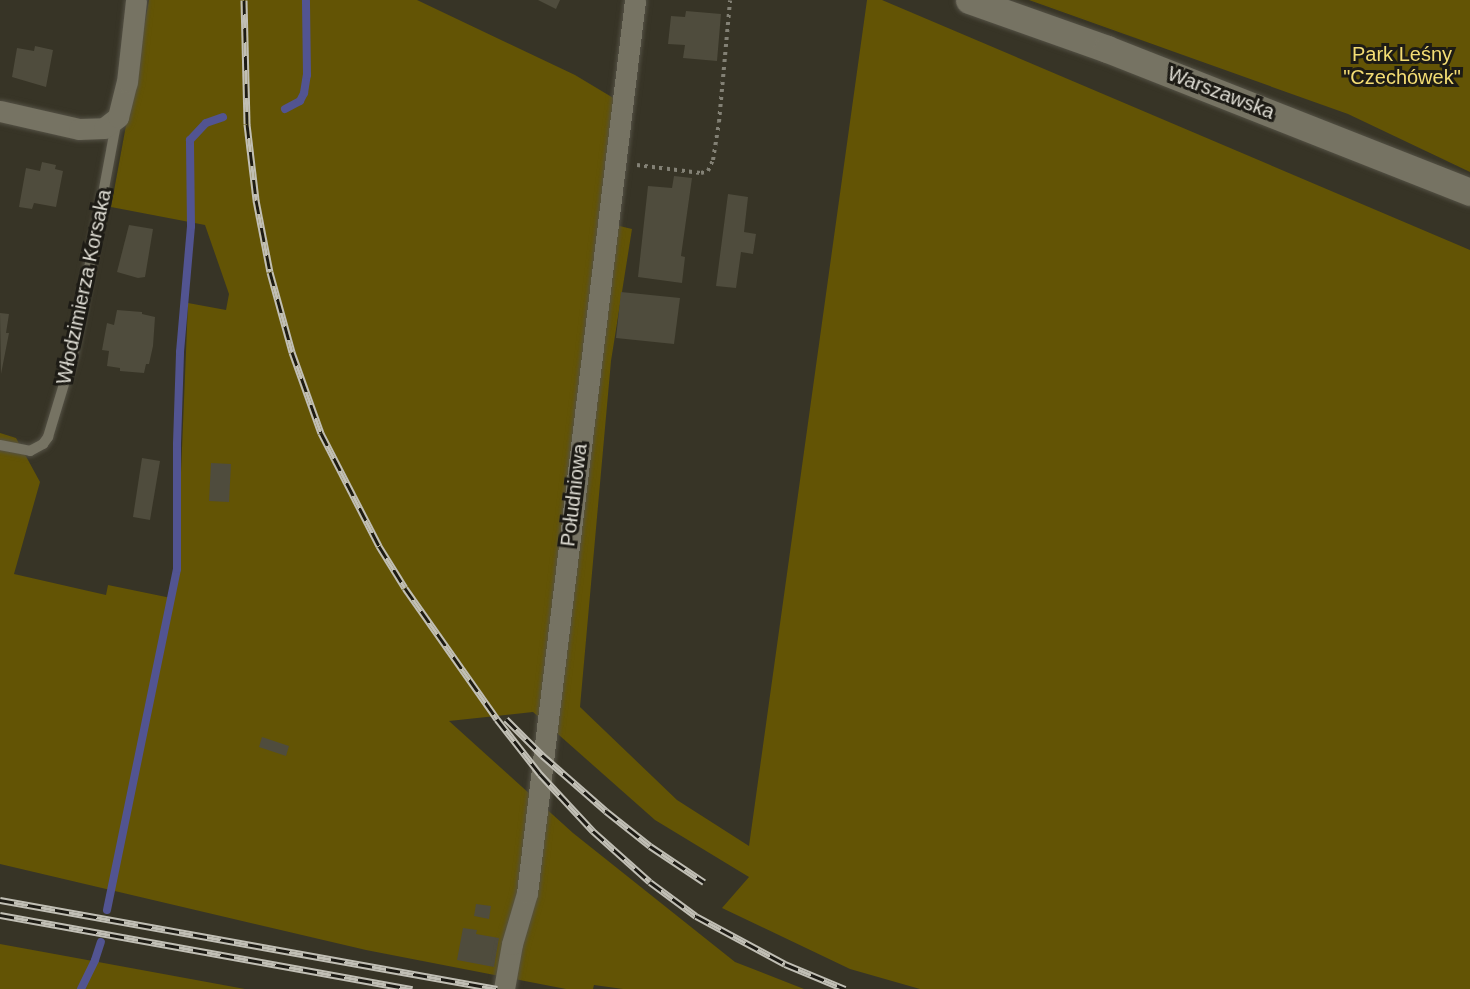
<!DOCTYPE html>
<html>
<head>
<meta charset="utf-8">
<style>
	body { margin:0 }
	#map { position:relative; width:1470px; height:989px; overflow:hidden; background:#373426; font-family:Helvetica,sans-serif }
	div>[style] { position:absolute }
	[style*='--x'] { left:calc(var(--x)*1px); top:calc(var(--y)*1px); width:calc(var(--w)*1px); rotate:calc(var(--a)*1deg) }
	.green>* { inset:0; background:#635405 }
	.stream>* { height:8px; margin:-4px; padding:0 4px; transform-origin:4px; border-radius:4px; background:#525491 }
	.building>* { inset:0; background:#4f4c3d }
	.path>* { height:4px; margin-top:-2px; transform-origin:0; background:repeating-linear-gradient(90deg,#838175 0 3px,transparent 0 7.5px) }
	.roads { filter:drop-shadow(0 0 2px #545145) drop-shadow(0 0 2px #545145) }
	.service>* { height:10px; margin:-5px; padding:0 5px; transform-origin:5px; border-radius:5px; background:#767363 }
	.minor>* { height:21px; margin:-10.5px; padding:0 10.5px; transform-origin:10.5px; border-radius:10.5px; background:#767363 }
	.tertiary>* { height:27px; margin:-13.5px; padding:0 13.5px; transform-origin:13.5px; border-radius:13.5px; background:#767363 }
	.rail>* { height:7px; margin-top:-3.5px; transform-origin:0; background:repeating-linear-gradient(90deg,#1d1b15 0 14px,#c1bfb5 0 28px); box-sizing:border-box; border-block:2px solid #c1bfb5 }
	span { translate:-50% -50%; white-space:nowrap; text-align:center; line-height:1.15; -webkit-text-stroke:6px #1d1b15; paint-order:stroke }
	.park-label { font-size:20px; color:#f4dd74 }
	.street-label { font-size:20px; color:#dfddd4 }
</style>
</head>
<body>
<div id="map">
	<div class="green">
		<i style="clip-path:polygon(149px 0,417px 0,575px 75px,615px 99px,599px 221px,632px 229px,611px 361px,580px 707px,677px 800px,749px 846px,867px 0,882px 0,1470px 250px,1470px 989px,920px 989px,850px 969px,722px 908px,749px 877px,655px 820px,533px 712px,449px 721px,573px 833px,735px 962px,804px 989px,623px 989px,594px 985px,593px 989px,566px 989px,366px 950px,0 864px,0 433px,16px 438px,40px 482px,14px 574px,106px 595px,108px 585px,171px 598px,177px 569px,188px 303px,226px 310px,229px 294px,205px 225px,111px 207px)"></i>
		<i style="clip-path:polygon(1029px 0,1470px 0,1470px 172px,1348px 114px)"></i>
		<i style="clip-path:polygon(0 944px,71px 957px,245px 989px,0 989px)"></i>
	</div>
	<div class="stream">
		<i style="--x:285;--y:109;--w:17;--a:-28"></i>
		<i style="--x:300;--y:101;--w:9;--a:-63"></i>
		<i style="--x:304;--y:93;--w:18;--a:-81"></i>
		<i style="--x:307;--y:75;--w:75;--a:-90.8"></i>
		<i style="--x:107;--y:910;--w:348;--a:-78.4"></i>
		<i style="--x:177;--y:569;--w:125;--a:-90"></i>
		<i style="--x:177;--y:444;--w:92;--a:-88.1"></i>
		<i style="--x:180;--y:352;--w:126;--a:-85"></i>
		<i style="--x:191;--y:226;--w:86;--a:-90.7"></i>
		<i style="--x:190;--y:140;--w:23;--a:-47"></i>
		<i style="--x:206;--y:123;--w:18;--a:-19"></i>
		<i style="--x:81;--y:989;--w:32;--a:-64"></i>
		<i style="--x:95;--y:960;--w:19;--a:-72"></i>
	</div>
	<div class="building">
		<i style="clip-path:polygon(538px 0,560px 0,556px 9px)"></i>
		<i style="clip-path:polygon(686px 11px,721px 14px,717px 61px,683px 58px,685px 45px,668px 44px,671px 16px,685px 17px)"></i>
		<i style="clip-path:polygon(35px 46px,53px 50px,46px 87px,12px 77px,17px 48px,34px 51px)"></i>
		<i style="clip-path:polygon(42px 162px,56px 165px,55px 169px,63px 171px,56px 207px,34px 203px,32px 209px,19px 207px,26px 168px,40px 171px)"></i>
		<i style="clip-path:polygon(674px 176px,692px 178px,681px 256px,685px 257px,682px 283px,638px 277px,648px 186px,672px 188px)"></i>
		<i style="clip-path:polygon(728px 194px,748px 197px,744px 232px,756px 234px,753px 254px,741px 252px,736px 288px,716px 286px)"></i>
		<i style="clip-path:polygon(129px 225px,153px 229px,145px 277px,138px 278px,117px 272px)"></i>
		<i style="clip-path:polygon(621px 292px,680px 298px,674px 344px,616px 338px)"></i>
		<i style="clip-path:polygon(117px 310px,142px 312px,142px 314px,155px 317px,153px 346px,149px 364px,146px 364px,144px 373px,120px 371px,120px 368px,107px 366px,109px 351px,102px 350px,107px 323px,114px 325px)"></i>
		<i style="clip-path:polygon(0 313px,9px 314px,6px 333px,9px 333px,1px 374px)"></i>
		<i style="clip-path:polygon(142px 458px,160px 461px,150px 520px,133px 517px)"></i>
		<i style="clip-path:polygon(211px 463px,231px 464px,229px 502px,209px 501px)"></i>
		<i style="clip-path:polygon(262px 737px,289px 746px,286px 756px,259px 747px)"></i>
		<i style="clip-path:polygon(476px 904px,491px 906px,489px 919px,474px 916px)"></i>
		<i style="clip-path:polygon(463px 928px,477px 930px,476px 934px,499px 938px,494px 967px,457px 960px)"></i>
	</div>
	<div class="path">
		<i style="--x:637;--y:165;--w:64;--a:7.1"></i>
		<i style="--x:701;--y:173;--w:7;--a:-16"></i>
		<i style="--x:708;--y:171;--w:12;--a:-66"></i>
		<i style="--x:713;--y:160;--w:38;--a:-81"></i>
		<i style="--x:719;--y:122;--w:122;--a:-84.8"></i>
	</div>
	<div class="roads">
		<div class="service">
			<i style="--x:0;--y:445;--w:31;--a:11"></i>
			<i style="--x:30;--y:451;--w:15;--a:-28"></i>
			<i style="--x:43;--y:444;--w:9;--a:-54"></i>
			<i style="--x:48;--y:437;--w:87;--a:-73.2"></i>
			<i style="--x:73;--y:354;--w:238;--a:-79.4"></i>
		</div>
		<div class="minor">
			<i style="--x:0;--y:111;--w:81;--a:12.8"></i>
			<i style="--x:79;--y:129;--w:25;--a:-2"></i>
			<i style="--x:104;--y:128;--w:18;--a:-38"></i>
			<i style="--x:118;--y:117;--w:36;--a:-76"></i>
			<i style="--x:127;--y:82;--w:82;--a:-83.7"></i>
			<i style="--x:504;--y:989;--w:46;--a:-79.9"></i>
			<i style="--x:512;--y:944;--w:53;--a:-73.6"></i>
			<i style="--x:527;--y:893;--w:900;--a:-83.1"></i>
		</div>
		<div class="tertiary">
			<i style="--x:969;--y:0;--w:146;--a:19.5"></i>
			<i style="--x:1107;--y:49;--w:390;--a:21.5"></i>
		</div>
	</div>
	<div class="rail">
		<i style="--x:244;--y:0;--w:124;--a:88.6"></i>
		<i style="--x:247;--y:124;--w:77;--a:83.2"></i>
		<i style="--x:256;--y:200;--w:73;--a:79"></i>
		<i style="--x:270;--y:272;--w:83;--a:74.6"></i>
		<i style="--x:292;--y:352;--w:86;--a:70.3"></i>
		<i style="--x:321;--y:433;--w:127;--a:62.8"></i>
		<i style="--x:379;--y:546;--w:49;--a:58.2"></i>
		<i style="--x:405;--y:588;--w:160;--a:54.9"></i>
		<i style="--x:497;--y:719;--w:70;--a:52"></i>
		<i style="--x:540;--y:774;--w:78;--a:47.1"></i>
		<i style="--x:593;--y:831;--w:76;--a:41.8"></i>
		<i style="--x:650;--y:882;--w:57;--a:36.5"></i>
		<i style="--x:696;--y:916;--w:101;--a:28.3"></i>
		<i style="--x:785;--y:964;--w:65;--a:22.6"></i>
		<i style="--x:506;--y:719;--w:51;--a:45"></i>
		<i style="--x:542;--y:755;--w:85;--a:41.2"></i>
		<i style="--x:606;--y:811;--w:56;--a:38.5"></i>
		<i style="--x:650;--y:846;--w:65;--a:33.7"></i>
		<i style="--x:0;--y:900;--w:505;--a:10.15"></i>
		<i style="--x:0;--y:915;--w:419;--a:10.2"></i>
	</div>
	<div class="park-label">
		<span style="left:1402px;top:66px">Park Leśny<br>"Czechówek"</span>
	</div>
	<div class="street-label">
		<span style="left:1221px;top:93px;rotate:21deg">Warszawska</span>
		<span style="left:84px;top:287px;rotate:-78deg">Włodzimierza Korsaka</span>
		<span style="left:574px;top:495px;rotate:-83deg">Południowa</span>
	</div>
</div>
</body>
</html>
